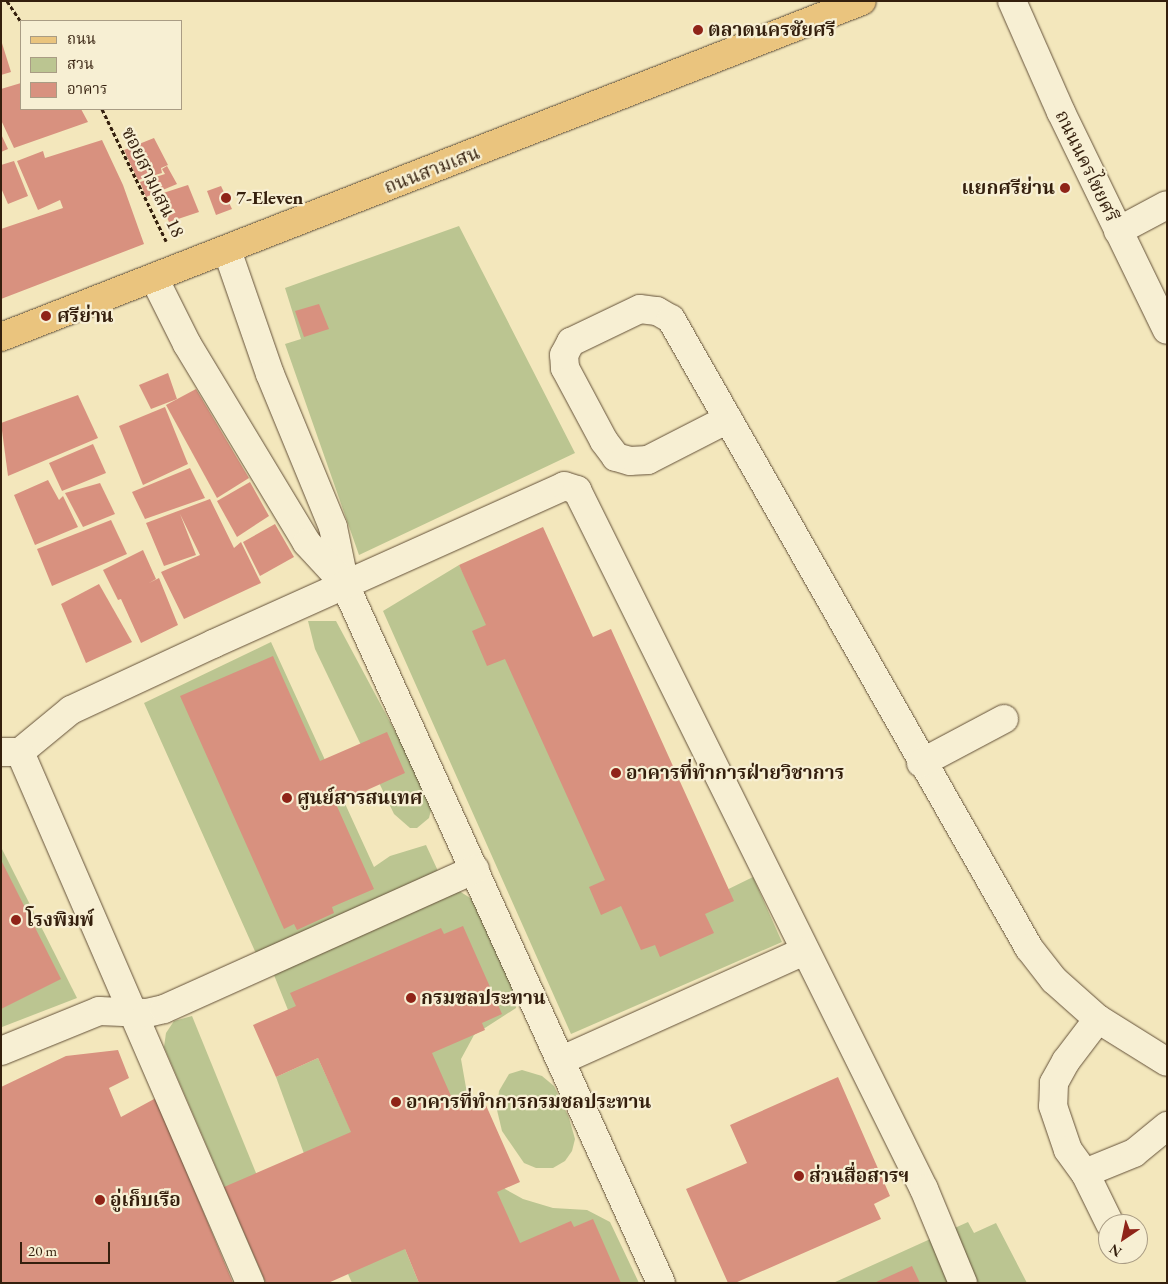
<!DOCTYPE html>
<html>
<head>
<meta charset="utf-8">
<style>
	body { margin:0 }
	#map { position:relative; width:1168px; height:1284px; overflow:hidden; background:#f3e7bc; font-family:"EB Garamond","Noto Serif Thai",serif }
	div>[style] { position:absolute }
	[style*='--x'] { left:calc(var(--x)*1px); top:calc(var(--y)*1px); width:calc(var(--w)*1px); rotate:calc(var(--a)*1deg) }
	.green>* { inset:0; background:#bbc591 }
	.building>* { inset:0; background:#d8917f }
	.path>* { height:3px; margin-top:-1.5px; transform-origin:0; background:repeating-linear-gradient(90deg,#341f0d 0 4px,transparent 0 6.5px) }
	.roads { filter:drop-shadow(0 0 1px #645139) drop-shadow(0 0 1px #645139) }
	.minor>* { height:28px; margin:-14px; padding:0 14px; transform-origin:14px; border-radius:14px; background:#f7efd3 }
	.major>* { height:28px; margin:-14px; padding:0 14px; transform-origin:14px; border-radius:14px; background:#eac47e }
	.dots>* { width:14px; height:14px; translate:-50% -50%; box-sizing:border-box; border:2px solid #f7efd3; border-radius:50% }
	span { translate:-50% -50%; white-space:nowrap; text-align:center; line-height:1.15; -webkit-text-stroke:4.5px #f7efd3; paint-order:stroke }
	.poi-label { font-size:19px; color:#341f0d; font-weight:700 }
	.left { translate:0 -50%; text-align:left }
	.right { translate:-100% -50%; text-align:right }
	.street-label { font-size:19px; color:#341f0d }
	.frame { position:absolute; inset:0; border:2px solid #341f0d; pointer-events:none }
	.legend { position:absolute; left:20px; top:20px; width:162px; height:90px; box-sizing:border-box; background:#f7efd3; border:1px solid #a99c84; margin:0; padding:6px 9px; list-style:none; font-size:15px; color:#341f0d }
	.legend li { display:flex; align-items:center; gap:10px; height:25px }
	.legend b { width:25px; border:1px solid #a99c84 }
	.north { position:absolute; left:1098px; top:1214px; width:50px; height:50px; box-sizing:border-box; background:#f7efd3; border:1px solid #a99c84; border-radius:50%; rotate:214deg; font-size:14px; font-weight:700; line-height:20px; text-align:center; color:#341f0d }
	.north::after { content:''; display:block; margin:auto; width:18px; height:22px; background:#8f2418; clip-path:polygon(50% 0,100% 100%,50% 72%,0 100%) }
	.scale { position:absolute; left:20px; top:1242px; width:90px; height:22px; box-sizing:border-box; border:2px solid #341f0d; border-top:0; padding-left:6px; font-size:15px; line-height:18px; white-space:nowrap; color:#341f0d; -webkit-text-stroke:4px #f7efd3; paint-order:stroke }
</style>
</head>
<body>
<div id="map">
	<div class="green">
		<i style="clip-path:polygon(459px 226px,575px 453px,359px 555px,285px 344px,301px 339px,285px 288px)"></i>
		<i style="clip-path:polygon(459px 565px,647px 929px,753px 877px,782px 942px,571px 1034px,383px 611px)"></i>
		<i style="clip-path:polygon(308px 621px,336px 621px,433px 802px,429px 818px,417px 828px,410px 828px,394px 814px,315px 649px)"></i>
		<i style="clip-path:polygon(271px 642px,374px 867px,390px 856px,426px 845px,438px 871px,258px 958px,144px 703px)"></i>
		<i style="clip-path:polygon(1px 847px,77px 998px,2px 1027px,1px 1025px)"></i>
		<i style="clip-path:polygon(456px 889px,475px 901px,518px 993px,516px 1008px,474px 1035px,461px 1059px,468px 1099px,505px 1189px,523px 1199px,553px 1208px,587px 1210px,610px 1222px,639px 1283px,518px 1283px,288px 1010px,272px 970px)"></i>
		<i style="clip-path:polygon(192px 1016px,256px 1173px,266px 1283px,164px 1047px,166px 1033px,174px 1021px)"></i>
		<i style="clip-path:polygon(318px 1058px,405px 1249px,419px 1283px,352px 1283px,348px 1274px,276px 1077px)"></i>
		<i style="clip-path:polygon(522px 1070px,542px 1076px,554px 1086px,569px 1118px,575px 1139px,572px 1151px,565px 1161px,553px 1168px,536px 1168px,524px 1163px,502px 1131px,497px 1110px,499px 1091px,509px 1074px)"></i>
		<i style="clip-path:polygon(968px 1222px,974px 1233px,996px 1223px,1027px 1283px,833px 1283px)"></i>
	</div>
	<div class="building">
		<i style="clip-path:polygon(1px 40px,11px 72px,1px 75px)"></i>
		<i style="clip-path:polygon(21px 83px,21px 109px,81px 109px,88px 122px,14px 148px,1px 120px,1px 89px)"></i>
		<i style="clip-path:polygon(1px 134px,8px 149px,1px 152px)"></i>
		<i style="clip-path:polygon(154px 138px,168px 165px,161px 168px,162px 173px,138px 180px,124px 150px)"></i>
		<i style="clip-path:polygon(102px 140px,123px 185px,144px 244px,1px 299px,1px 229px,63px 208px,60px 200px,38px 210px,17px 161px,43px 151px,45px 158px)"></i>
		<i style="clip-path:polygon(14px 161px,28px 196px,8px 204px,1px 188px,1px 165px)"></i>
		<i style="clip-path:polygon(167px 166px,177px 184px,146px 197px,140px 182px,165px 174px,162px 169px)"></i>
		<i style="clip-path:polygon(188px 185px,199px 212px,169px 222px,157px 195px)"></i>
		<i style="clip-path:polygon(221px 186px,232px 209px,216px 215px,207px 191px)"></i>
		<i style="clip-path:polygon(319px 304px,329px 329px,304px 337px,295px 311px)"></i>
		<i style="clip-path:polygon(168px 373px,177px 399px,151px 409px,139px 385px)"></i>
		<i style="clip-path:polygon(196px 389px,249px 478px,217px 498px,166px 405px)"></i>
		<i style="clip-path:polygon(78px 395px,98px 438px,8px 476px,1px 423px)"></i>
		<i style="clip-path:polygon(165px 407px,188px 464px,143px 485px,119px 426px)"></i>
		<i style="clip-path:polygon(93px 444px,106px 473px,62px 491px,49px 463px)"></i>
		<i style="clip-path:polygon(190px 468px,205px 498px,145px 519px,132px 492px)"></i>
		<i style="clip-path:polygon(48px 480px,59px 500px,63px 496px,78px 527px,35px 545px,14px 495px)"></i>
		<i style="clip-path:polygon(250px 482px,269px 516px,237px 537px,217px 501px)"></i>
		<i style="clip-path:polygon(100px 483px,115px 514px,83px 527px,65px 493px)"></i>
		<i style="clip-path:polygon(210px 499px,234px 548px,241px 542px,261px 583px,184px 619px,161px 572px,200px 555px,180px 514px,196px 555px,164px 566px,146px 523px)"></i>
		<i style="clip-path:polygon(111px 520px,127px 554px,52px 586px,37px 549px)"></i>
		<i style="clip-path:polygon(275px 524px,294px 557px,260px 576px,243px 542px)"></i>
		<i style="clip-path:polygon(543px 527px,593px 637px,611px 629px,734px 901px,705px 914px,714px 933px,660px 957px,655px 945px,641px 950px,621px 906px,601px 915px,589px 887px,605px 880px,505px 659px,487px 666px,472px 631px,486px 625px,459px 565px)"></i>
		<i style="clip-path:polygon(143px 550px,156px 579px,149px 583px,159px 578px,178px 625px,141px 643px,121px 599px,118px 600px,103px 570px)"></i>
		<i style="clip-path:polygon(99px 584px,132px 642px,86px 663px,61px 604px)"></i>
		<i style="clip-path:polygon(273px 656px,320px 761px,387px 732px,405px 773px,336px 804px,374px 889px,332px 907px,334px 913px,297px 930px,294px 924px,284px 929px,180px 696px)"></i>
		<i style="clip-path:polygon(1px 860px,61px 979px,1px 1009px)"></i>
		<i style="clip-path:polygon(463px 926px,502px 1014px,482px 1023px,485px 1030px,432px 1053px,455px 1105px,481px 1094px,520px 1182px,497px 1192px,520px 1243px,571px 1221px,574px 1227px,593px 1219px,621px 1283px,419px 1283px,405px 1249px,328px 1283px,266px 1283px,224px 1187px,351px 1132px,318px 1058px,276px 1077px,253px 1025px,296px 1006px,290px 993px,441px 928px,444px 934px)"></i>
		<i style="clip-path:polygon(118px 1050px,129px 1078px,109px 1088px,121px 1117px,156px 1098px,233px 1283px,1px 1283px,1px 1087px,66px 1056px)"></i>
		<i style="clip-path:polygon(838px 1077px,890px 1196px,874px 1204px,881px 1219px,735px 1283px,728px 1283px,686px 1189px,747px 1163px,730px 1125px)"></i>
		<i style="clip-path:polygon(912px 1266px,920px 1283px,874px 1283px)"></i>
	</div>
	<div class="path">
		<i style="--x:7;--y:1;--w:25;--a:56"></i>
		<i style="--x:102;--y:109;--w:147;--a:64.1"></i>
	</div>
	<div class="roads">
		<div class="minor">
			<i style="--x:1012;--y:1;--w:121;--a:66.2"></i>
			<i style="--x:1061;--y:112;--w:242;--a:64.1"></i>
			<i style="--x:1118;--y:231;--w:55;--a:-28"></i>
			<i style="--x:227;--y:250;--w:131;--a:70.9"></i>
			<i style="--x:270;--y:374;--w:165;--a:67.6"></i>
			<i style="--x:333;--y:527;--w:59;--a:78.3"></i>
			<i style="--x:345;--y:585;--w:766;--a:65.64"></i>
			<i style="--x:154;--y:278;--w:74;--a:63.4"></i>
			<i style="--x:187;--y:344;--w:232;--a:58.9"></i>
			<i style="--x:307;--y:543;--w:54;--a:47.2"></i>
			<i style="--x:728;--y:419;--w:90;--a:152.9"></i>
			<i style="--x:648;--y:460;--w:18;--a:177"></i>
			<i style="--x:630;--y:461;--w:15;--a:-164"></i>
			<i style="--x:616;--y:457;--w:20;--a:-127"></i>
			<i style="--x:604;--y:441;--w:83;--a:-118.1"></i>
			<i style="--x:565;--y:368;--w:13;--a:-94"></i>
			<i style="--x:564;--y:355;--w:15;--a:-62"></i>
			<i style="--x:571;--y:342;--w:76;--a:-25.6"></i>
			<i style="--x:640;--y:309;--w:17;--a:7"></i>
			<i style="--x:657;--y:311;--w:16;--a:30"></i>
			<i style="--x:671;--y:319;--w:724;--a:60.35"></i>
			<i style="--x:1029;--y:948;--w:41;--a:52"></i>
			<i style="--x:1054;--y:980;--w:59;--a:41.6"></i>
			<i style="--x:1098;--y:1019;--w:81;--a:31.9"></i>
			<i style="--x:1;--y:752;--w:19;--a:0"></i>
			<i style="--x:20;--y:752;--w:66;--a:-39.5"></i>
			<i style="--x:71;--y:710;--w:157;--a:-24.9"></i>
			<i style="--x:213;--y:644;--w:385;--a:-24.2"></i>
			<i style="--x:564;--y:486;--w:14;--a:17"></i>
			<i style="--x:577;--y:490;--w:780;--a:63.6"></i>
			<i style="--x:924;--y:1189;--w:102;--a:67.5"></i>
			<i style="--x:20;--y:752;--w:579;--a:66.58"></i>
			<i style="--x:921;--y:763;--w:94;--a:-27.9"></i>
			<i style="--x:1098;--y:1019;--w:53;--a:127.3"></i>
			<i style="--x:1066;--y:1061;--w:25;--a:119"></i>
			<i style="--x:1054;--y:1083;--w:23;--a:92"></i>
			<i style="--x:1053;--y:1106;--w:46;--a:71.2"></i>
			<i style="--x:1068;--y:1150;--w:29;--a:54"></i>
			<i style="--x:1085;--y:1173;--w:57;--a:63.9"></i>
			<i style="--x:1;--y:1051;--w:106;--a:-22.2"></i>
			<i style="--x:99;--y:1011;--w:48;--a:2.4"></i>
			<i style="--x:147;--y:1013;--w:17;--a:-13"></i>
			<i style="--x:164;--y:1009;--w:341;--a:-24.2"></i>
			<i style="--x:562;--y:1060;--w:266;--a:-24.2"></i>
			<i style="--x:1085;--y:1173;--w:53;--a:-22.2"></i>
			<i style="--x:1134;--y:1153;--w:43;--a:-39.3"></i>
		</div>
		<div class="major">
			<i style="--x:1;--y:337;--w:924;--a:-21.32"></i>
		</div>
	</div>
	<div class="dots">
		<i style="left:698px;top:30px;background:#8f2418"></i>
		<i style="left:1065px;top:188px;background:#8f2418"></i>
		<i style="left:226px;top:198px;background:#8f2418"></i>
		<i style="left:46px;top:316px;background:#8f2418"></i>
		<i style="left:616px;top:773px;background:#8f2418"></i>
		<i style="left:287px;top:798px;background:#8f2418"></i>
		<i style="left:16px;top:920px;background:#8f2418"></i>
		<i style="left:411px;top:998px;background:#8f2418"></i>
		<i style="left:396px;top:1102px;background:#8f2418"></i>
		<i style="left:799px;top:1176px;background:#8f2418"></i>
		<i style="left:100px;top:1200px;background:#8f2418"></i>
	</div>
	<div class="poi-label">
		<span class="left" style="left:708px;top:30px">ตลาดนครชัยศรี</span>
		<span class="right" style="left:1055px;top:188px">แยกศรีย่าน</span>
		<span class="left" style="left:236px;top:198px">7-Eleven</span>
		<span class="left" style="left:57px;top:316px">ศรีย่าน</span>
		<span class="left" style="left:626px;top:773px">อาคารที่ทำการฝ่ายวิชาการ</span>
		<span class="left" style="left:297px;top:798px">ศูนย์สารสนเทศ</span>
		<span class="left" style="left:26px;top:920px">โรงพิมพ์</span>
		<span class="left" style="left:421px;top:998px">กรมชลประทาน</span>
		<span class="left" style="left:406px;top:1102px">อาคารที่ทำการกรมชลประทาน</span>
		<span class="left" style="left:809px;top:1176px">ส่วนสื่อสารฯ</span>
		<span class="left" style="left:110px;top:1200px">อู่เก็บเรือ</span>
	</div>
	<div class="street-label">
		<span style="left:1087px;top:166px;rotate:64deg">ถนนนครไชยศรี</span>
		<span style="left:432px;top:170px;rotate:-21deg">ถนนสามเสน</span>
		<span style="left:153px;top:182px;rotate:64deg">ซอยสามเสน 18</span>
	</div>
	<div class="frame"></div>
	<ul class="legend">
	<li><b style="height:6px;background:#eac47e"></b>ถนน</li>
	<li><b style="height:14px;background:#bbc591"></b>สวน</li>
	<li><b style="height:14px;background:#d8917f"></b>อาคาร</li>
	</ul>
	<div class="north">N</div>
	<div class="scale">20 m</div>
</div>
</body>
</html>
